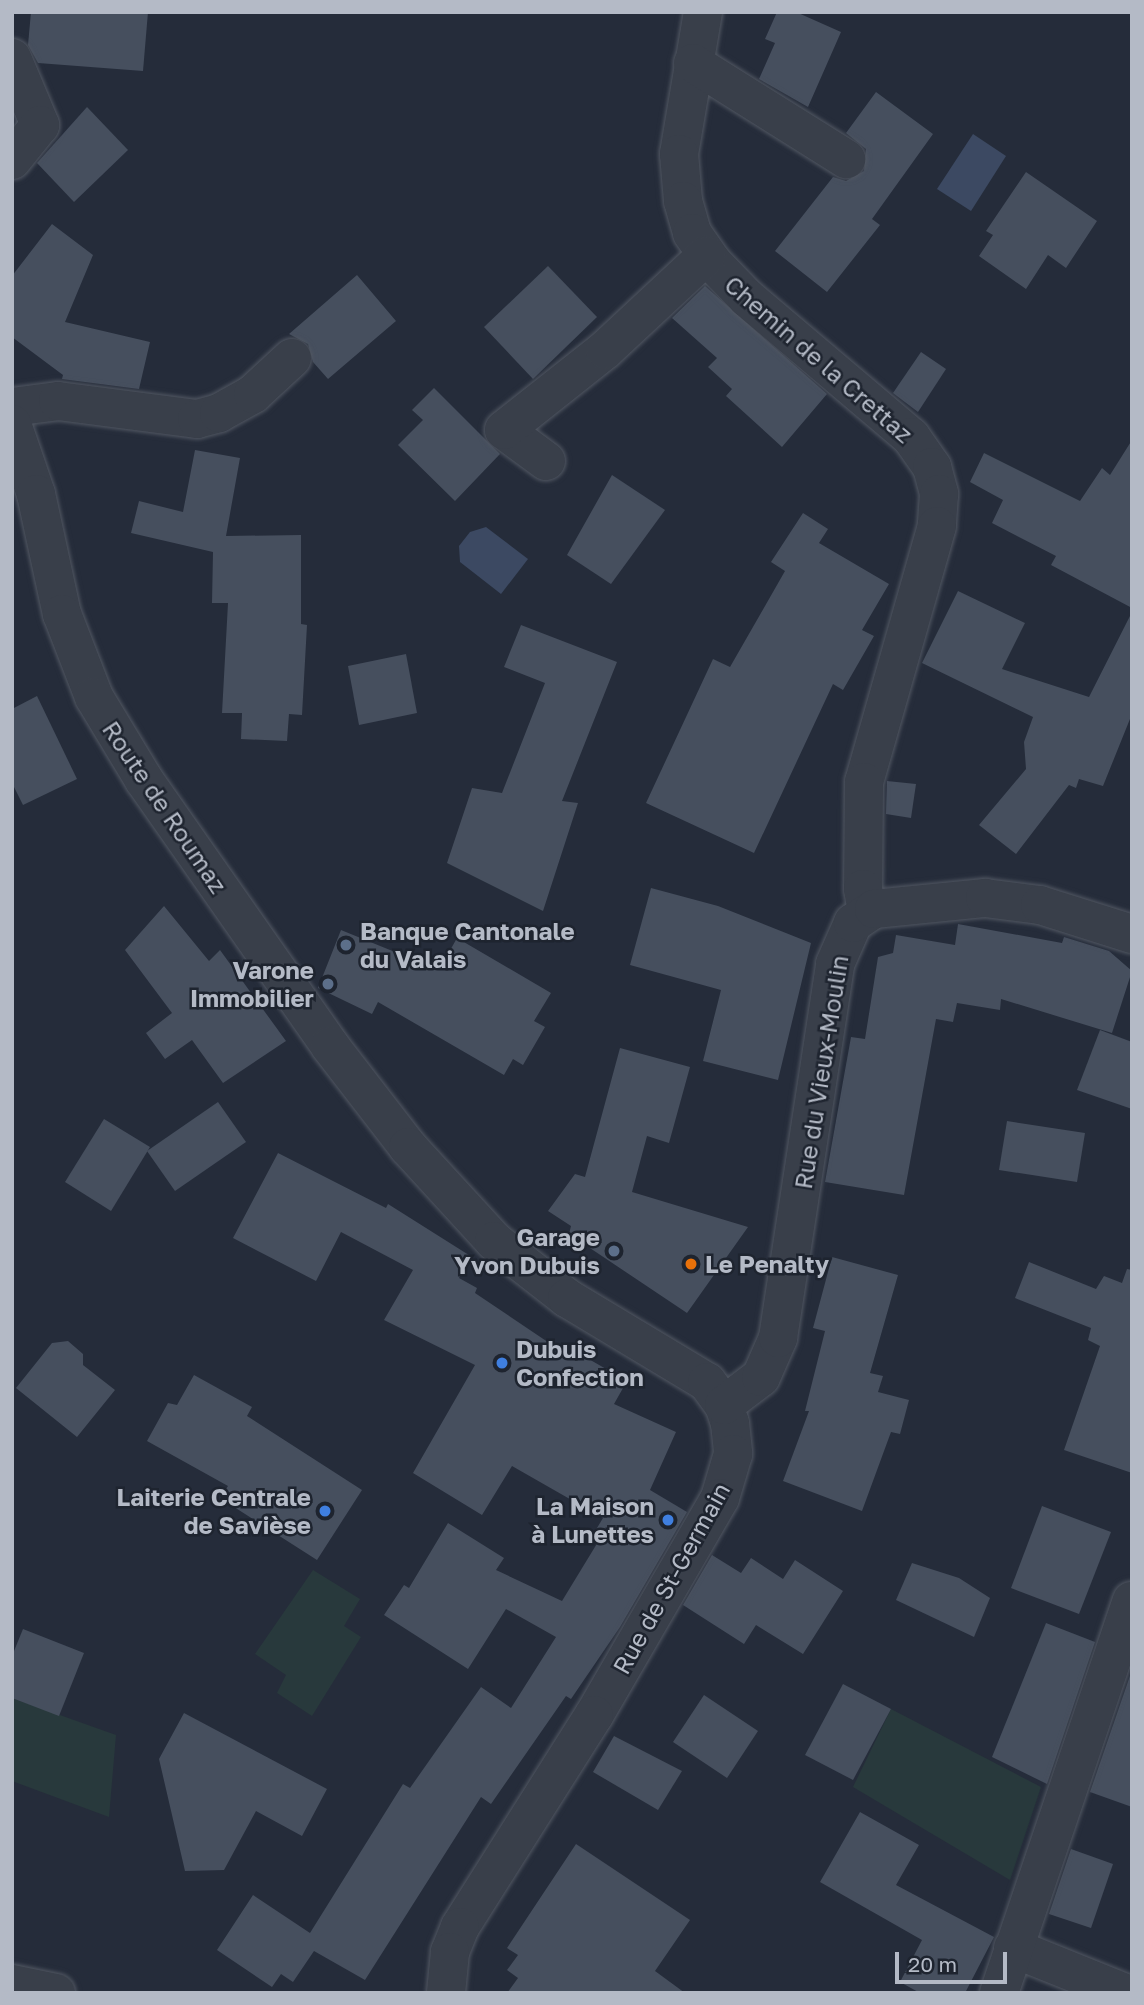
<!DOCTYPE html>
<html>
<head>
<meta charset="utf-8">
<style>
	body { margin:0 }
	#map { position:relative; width:1144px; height:2005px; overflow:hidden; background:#252c3a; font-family:"Golos Text",sans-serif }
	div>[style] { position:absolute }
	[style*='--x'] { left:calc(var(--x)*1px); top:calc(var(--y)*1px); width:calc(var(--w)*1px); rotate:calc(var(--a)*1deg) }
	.green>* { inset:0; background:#28393c }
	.water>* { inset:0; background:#3c4962 }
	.building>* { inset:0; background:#464f5e }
	.roads { filter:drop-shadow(0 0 2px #515762) drop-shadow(0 0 2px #515762) }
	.minor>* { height:38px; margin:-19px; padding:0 19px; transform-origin:19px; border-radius:19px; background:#393f4a }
	.dots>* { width:19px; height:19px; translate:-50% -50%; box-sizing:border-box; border:4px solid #1e242f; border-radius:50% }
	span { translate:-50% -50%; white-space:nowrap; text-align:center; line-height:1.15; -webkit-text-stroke:5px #1e242f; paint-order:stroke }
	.street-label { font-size:24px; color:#b4bac6 }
	.poi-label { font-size:24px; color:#b4bac6; font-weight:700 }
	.left { translate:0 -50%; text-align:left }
	.right { translate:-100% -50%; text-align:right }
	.frame { position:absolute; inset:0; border:14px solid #b4bac6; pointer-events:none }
	.scale { position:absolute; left:895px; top:1952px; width:112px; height:32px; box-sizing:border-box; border:4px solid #b4bac6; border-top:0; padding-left:9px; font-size:21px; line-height:24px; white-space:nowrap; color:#b4bac6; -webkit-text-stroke:5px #1e242f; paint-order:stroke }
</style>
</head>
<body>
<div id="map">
	<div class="green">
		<i style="clip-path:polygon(313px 1570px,360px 1599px,344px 1626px,361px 1637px,312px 1716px,277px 1693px,286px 1675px,255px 1654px)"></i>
		<i style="clip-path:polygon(12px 1698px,116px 1735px,109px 1817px,12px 1781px)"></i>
		<i style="clip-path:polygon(891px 1709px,1041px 1787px,1010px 1880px,853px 1787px)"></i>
	</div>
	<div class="water">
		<i style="clip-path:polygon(973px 134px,1006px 156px,971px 211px,937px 189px)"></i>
		<i style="clip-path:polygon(486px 527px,528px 559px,501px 594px,460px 562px,459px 546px,470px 532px)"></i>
	</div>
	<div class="building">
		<i style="clip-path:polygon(31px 12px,148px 12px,143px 71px,38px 63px,28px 45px)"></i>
		<i style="clip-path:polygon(777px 12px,796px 12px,841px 32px,808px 107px,759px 79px,775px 43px,765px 39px)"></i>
		<i style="clip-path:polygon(876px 92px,933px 134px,872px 219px,880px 225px,827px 292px,775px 251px,833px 177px,846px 181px,864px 171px,866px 149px,846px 133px)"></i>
		<i style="clip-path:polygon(87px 107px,128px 150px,74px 202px,37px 163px)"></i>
		<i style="clip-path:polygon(1026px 172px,1097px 221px,1066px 268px,1048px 255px,1026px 289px,979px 256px,993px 235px,986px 231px)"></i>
		<i style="clip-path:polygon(52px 224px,93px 255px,65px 322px,150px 342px,139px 389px,62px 379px,63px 375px,12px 337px,12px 276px)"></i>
		<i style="clip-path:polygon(548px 266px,597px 317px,533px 379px,484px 327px)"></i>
		<i style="clip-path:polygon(357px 275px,396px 321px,328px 379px,313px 362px,308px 344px,289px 334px)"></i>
		<i style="clip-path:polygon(705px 286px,827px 394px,782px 447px,726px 396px,732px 389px,708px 367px,717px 358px,672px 318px)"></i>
		<i style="clip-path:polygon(921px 352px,946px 369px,918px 412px,893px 393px)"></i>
		<i style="clip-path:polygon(434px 388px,500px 454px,455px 501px,398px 445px,423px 420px,412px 410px)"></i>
		<i style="clip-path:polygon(1132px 440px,1132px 608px,1051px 565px,1056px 556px,992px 523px,1003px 500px,970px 482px,984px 453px,1080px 501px,1102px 468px,1110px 475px)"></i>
		<i style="clip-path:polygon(195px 450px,240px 458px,226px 536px,301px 535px,301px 624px,307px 625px,302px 715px,289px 714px,287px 741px,241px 739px,242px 713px,222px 713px,228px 603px,212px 603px,213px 552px,131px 533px,139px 501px,183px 512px)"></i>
		<i style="clip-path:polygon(612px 475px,665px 510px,611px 584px,567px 555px)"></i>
		<i style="clip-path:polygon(803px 513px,828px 529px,819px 543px,889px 584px,862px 630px,874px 636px,843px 690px,833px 684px,754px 853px,646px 803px,713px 659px,730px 667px,785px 571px,771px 562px)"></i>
		<i style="clip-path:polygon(958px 591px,1025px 623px,1002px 669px,1089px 697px,1132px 612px,1132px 714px,1103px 786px,1079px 779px,1076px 788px,1069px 785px,1016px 854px,979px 825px,1026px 769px,1024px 742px,1033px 717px,922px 663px)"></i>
		<i style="clip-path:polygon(521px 625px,617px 662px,562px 801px,578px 803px,543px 911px,447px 863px,472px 788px,502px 793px,545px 683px,504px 667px)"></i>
		<i style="clip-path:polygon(406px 654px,417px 713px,359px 725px,348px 666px)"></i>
		<i style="clip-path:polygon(37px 696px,77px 779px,23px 805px,12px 783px,12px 709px)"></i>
		<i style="clip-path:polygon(887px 781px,916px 784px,911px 818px,886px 814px)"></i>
		<i style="clip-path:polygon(651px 888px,718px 906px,811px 943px,778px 1080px,703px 1061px,721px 990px,630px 965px)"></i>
		<i style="clip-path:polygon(164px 906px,209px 961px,220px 950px,286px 1041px,223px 1083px,192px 1040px,165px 1059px,146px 1033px,172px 1013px,125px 950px)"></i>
		<i style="clip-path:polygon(958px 924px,1062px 943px,1064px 937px,1109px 951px,1132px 971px,1112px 1033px,1001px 999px,1000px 1010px,957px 1003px,953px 1022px,936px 1019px,904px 1195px,825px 1182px,851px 1037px,865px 1039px,878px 957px,893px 953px,896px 935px,955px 945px)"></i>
		<i style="clip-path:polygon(341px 930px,439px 970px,457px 938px,551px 993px,534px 1021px,545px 1027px,523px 1065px,513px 1059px,504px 1075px,378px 1002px,372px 1014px,318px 988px)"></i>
		<i style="clip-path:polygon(1100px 1030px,1132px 1042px,1132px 1109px,1077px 1090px)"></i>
		<i style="clip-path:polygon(620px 1048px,690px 1067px,669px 1143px,647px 1136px,632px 1192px,748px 1227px,687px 1313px,569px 1234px,571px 1226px,548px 1211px,575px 1174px,585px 1177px)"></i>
		<i style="clip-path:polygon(218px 1102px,246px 1142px,175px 1191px,147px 1151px)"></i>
		<i style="clip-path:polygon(104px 1119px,150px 1147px,111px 1211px,65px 1182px)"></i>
		<i style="clip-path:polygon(1007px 1121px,1085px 1133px,1077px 1182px,999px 1170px)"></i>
		<i style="clip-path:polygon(278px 1153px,386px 1208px,388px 1204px,472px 1257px,459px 1278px,477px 1288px,475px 1293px,576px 1361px,580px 1354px,627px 1381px,614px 1404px,676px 1432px,650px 1490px,687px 1512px,620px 1627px,571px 1699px,566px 1696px,491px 1804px,481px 1797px,365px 1980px,314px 1951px,293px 1982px,281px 1974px,272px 1987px,217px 1950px,253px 1895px,310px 1933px,403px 1784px,410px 1788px,481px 1687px,511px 1708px,556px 1637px,506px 1609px,468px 1669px,384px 1615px,404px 1585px,409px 1588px,448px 1523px,504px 1558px,496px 1570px,562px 1601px,601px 1537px,594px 1533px,603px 1518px,512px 1466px,482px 1515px,413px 1473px,475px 1365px,384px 1320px,413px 1270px,341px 1232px,316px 1281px,233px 1238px)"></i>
		<i style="clip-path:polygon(832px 1257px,898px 1275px,870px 1373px,883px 1376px,878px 1392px,909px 1400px,900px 1434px,891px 1432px,862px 1511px,783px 1481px,809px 1411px,805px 1411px,825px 1331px,813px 1328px)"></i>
		<i style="clip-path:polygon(1029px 1262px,1096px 1289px,1104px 1276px,1122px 1283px,1127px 1269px,1132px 1270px,1132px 1473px,1064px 1450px,1100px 1346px,1088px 1340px,1091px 1328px,1015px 1298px)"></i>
		<i style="clip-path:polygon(68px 1341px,83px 1354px,83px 1365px,115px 1390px,77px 1437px,16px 1388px,52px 1343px)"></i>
		<i style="clip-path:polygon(194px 1375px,252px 1407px,247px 1416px,362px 1490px,317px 1560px,220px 1498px,228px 1486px,147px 1441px,168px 1403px,177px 1405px)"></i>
		<i style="clip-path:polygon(1042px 1506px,1111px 1532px,1079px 1614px,1011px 1588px)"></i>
		<i style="clip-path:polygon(712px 1555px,741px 1573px,751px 1558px,783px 1579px,795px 1560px,843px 1591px,803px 1654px,756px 1625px,744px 1644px,683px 1605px)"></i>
		<i style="clip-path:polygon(912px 1563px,959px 1578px,990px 1598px,974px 1637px,896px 1600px)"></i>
		<i style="clip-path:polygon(1046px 1623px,1095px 1642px,1047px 1784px,992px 1757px)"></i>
		<i style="clip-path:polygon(23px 1629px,84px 1653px,59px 1716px,12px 1698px,12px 1656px)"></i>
		<i style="clip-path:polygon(1132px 1670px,1132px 1807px,1090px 1792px)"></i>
		<i style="clip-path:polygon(843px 1684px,891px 1709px,853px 1780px,805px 1755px)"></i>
		<i style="clip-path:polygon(704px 1695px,758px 1731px,727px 1778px,673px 1742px)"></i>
		<i style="clip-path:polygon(184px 1713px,327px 1789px,302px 1836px,256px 1811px,224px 1870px,185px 1871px,159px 1759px)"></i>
		<i style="clip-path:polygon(614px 1736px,682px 1771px,658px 1810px,593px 1772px)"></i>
		<i style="clip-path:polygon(860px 1812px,919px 1845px,896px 1885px,994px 1937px,965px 1993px,920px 1993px,900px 1982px,922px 1940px,820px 1882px)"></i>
		<i style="clip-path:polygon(576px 1844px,690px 1920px,655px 1971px,685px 1993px,507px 1993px,518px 1978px,507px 1970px,518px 1955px,507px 1948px)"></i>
		<i style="clip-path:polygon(1071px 1849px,1113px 1864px,1091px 1928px,1049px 1914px)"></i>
	</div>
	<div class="roads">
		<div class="minor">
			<i style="--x:703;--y:12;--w:144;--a:99.6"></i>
			<i style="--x:679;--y:154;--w:47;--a:85.1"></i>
			<i style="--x:683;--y:201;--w:33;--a:74"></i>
			<i style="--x:692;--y:233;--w:37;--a:55"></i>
			<i style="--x:713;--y:263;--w:49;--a:45.8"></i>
			<i style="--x:747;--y:298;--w:215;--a:40.3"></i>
			<i style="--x:911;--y:437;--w:37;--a:55"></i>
			<i style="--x:932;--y:467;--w:28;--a:75"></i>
			<i style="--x:939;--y:494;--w:32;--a:94"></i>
			<i style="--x:937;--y:526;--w:266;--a:105.9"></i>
			<i style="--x:864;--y:782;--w:107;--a:90.5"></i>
			<i style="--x:863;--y:889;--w:23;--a:80"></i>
			<i style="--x:12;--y:58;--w:73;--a:67.3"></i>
			<i style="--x:40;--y:125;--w:45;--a:128.7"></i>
			<i style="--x:693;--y:63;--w:181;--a:32.1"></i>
			<i style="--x:12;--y:407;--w:46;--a:-7.4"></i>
			<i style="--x:58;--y:401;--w:140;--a:7.4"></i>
			<i style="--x:197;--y:419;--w:23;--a:-15"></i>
			<i style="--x:219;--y:413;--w:39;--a:-29"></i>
			<i style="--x:253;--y:394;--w:53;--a:-42.7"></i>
			<i style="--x:12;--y:424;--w:74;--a:71.1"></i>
			<i style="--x:36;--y:494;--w:123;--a:77.8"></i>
			<i style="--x:62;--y:614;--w:89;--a:68.9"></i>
			<i style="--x:94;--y:697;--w:97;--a:58.9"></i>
			<i style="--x:144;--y:780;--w:325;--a:55"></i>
			<i style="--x:330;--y:1046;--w:128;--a:52.3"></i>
			<i style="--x:408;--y:1147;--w:127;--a:47.5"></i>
			<i style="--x:494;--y:1241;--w:93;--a:38"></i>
			<i style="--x:567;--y:1298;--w:163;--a:31"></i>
			<i style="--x:707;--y:1382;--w:29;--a:54"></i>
			<i style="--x:724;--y:1405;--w:19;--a:72"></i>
			<i style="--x:730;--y:1423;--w:31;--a:84"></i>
			<i style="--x:733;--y:1454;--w:46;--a:106.5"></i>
			<i style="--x:720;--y:1498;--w:251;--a:120.1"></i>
			<i style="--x:594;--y:1715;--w:251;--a:122.3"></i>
			<i style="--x:460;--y:1927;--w:27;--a:112"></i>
			<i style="--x:450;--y:1952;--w:41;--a:95.6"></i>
			<i style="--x:546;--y:461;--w:52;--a:-143.6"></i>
			<i style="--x:504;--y:430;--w:129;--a:-38.4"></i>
			<i style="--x:605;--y:350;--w:139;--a:-43"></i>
			<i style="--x:724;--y:1405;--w:46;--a:-37.1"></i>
			<i style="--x:761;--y:1377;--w:43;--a:-66.4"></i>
			<i style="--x:778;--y:1338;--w:378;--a:-81.3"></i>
			<i style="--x:835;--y:964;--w:45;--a:-66.3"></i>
			<i style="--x:853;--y:923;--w:25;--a:-34"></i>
			<i style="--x:874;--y:909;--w:112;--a:-5.7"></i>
			<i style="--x:985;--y:898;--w:55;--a:7.3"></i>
			<i style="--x:1040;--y:905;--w:96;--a:17.5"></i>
			<i style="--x:1013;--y:1948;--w:121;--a:21.9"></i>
			<i style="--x:12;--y:1984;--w:45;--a:11.6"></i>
			<i style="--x:999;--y:1993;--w:414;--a:-71.3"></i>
		</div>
	</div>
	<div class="dots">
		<i style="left:346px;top:945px;background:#5c6f8a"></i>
		<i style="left:328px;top:984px;background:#5c6f8a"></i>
		<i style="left:614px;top:1251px;background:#5c6f8a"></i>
		<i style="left:691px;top:1264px;background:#e8710a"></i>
		<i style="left:502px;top:1363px;background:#3f7fe0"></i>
		<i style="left:325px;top:1511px;background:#3f7fe0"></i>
		<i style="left:668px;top:1520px;background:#3f7fe0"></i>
	</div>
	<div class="street-label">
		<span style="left:819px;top:359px;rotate:41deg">Chemin de la Crettaz</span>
		<span style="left:165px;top:807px;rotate:56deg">Route de Roumaz</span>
		<span style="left:821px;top:1072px;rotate:-81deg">Rue du Vieux-Moulin</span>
		<span style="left:671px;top:1578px;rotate:-61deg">Rue de St-Germain</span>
	</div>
	<div class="poi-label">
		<span class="left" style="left:360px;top:945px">Banque Cantonale<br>du Valais</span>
		<span class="right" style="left:314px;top:984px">Varone<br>Immobilier</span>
		<span class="right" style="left:600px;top:1251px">Garage<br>Yvon Dubuis</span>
		<span class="left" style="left:705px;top:1264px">Le Penalty</span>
		<span class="left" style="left:516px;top:1363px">Dubuis<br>Confection</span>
		<span class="right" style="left:311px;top:1511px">Laiterie Centrale<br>de Savièse</span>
		<span class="right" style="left:654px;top:1520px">La Maison<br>à Lunettes</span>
	</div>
	<div class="frame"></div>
	<div class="scale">20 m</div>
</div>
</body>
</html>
